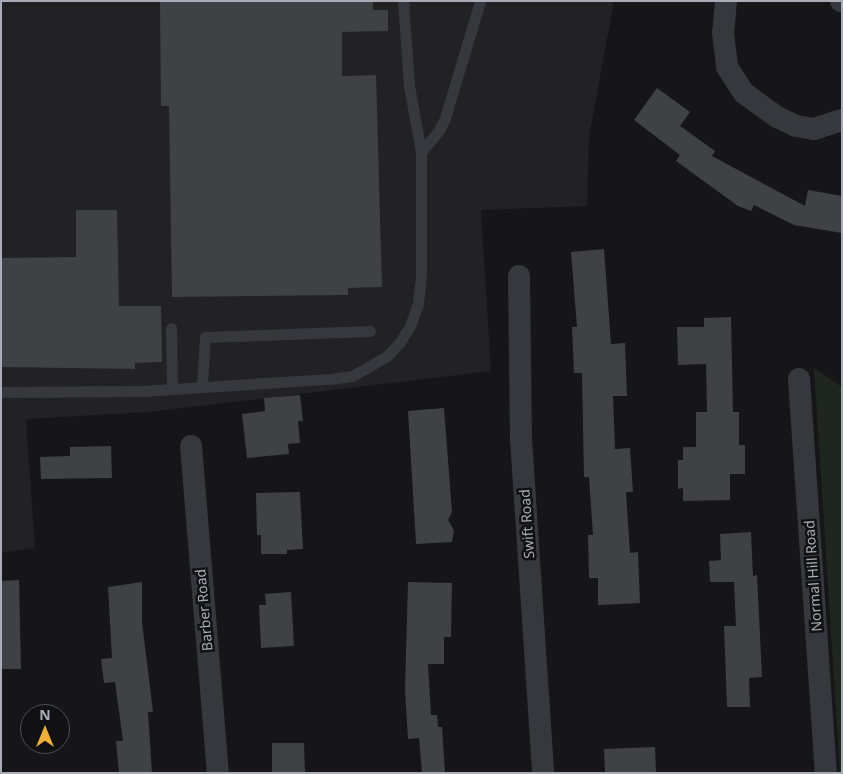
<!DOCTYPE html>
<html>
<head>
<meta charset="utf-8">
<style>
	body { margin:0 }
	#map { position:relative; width:843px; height:774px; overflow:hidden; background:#161618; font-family:"Noto Sans",sans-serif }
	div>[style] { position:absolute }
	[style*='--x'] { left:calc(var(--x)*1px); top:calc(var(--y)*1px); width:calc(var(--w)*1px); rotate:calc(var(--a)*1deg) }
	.built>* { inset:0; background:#222225 }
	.green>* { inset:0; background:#1e261f }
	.building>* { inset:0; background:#404145 }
	.service>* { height:11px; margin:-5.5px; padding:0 5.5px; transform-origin:5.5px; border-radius:5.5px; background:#37383d }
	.minor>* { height:22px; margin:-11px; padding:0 11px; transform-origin:11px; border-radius:11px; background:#37383d }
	span { translate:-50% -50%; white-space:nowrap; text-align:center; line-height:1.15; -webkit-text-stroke:5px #111113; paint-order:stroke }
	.street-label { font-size:14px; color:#a8adb8 }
	.frame { position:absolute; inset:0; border:2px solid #a8adb8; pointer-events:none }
	.north { position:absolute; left:20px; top:704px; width:50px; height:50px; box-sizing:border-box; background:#111113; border:1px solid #4d4f55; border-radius:50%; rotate:0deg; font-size:14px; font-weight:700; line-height:20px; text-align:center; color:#a8adb8 }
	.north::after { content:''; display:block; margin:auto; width:18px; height:22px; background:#f2b134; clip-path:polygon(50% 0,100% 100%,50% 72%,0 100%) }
</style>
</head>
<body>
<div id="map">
	<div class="built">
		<i style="clip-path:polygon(1px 1px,614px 1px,589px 137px,587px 206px,481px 210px,491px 371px,149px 412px,26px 419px,35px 548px,1px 553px)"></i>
	</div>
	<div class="green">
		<i style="clip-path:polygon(814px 368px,842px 387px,842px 773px,840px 773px)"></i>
	</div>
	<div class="building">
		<i style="clip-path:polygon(160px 1px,373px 1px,373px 10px,388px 10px,388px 31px,342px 32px,342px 76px,376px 75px,382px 287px,348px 288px,348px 295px,172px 297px,169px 106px,161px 106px)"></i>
		<i style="clip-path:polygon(657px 88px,690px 112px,680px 126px,715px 151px,712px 156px,805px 206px,808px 190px,842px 196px,842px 233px,794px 225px,754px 205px,751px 211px,738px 206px,676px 161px,680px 155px,634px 120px)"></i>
		<i style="clip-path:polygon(76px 210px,117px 210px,119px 306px,161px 306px,162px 362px,135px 363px,135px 369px,1px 367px,1px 258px,76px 257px)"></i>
		<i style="clip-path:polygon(604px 249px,611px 344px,625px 343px,627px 396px,613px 396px,615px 449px,630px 448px,633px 492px,626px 492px,630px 553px,638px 552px,640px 603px,598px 605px,598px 578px,589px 578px,588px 535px,593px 535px,589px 477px,584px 477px,582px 373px,574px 373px,572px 327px,577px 327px,571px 252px)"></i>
		<i style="clip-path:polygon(731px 317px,733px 412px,739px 412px,739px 445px,745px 445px,745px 474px,730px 474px,730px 500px,683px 501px,683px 488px,678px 489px,678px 460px,683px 460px,683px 447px,696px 447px,696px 412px,707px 412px,706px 364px,678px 365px,677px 327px,704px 327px,704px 318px)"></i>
		<i style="clip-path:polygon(300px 395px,303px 421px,298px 421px,300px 443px,288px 444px,289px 454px,247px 458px,242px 414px,265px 411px,264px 398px)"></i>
		<i style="clip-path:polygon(444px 408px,452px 512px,448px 520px,454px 530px,452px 542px,416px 544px,408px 411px)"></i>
		<i style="clip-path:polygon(111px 446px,112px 478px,41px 479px,40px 457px,70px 456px,70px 447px)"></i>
		<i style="clip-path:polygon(300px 492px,303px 549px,287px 550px,287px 554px,261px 554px,261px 535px,257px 535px,256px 493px)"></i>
		<i style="clip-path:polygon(751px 532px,753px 576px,757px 575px,762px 677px,749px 678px,750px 707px,727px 707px,724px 626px,736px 626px,734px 582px,710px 582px,709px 561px,721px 560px,720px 534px)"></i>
		<i style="clip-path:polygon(19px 580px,21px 669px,1px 669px,1px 581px)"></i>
		<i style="clip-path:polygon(142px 582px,142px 622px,153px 712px,148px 712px,152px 773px,119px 773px,116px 741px,123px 741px,115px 682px,104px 683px,101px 659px,112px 658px,108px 587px)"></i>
		<i style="clip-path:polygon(408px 582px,452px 583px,451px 637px,444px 637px,444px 664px,428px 664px,431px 715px,437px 715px,438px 727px,442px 727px,445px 773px,422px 773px,419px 738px,408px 739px,405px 690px)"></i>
		<i style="clip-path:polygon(291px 592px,294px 646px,261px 648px,259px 605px,266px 605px,265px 594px)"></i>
		<i style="clip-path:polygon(272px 743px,304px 743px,305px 773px,272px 773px)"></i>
		<i style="clip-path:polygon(655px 747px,656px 773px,605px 773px,604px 749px)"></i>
	</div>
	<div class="service">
		<i style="--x:421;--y:152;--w:26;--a:-50"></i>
		<i style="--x:438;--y:132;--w:16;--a:-63"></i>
		<i style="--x:445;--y:118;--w:122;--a:-73.3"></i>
		<i style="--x:171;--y:328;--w:60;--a:89"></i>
		<i style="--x:202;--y:385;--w:48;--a:-86.4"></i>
		<i style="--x:205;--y:337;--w:165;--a:-2.1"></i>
		<i style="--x:1;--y:392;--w:141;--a:-0.4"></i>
		<i style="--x:142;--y:391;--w:188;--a:-3.7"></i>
		<i style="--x:330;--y:379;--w:22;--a:-8"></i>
		<i style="--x:352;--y:376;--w:40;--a:-29.7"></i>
		<i style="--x:387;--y:356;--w:19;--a:-47"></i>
		<i style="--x:400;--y:342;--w:19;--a:-58"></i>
		<i style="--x:410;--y:326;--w:23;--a:-70"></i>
		<i style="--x:418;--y:304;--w:30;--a:-84"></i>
		<i style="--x:421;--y:274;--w:122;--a:-90"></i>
		<i style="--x:421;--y:152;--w:67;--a:-100.3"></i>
		<i style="--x:409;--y:86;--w:85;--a:-94"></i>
	</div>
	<div class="minor">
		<i style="--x:726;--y:1;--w:32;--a:95"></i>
		<i style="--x:723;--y:33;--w:34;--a:83"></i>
		<i style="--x:727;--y:67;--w:31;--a:57"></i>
		<i style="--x:744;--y:93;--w:41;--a:36"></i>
		<i style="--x:777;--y:117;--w:21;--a:25"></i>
		<i style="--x:796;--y:126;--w:18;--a:9"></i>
		<i style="--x:814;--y:129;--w:29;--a:-18"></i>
		<i style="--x:841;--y:1;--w:1;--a:0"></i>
		<i style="--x:519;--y:276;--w:163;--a:89.3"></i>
		<i style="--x:521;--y:439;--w:335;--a:86.2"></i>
		<i style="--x:799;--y:379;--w:395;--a:86.1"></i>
		<i style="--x:191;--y:446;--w:328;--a:85.3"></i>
	</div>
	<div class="street-label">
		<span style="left:527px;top:524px;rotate:-94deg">Swift Road</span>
		<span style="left:813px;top:576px;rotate:-94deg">Normal Hill Road</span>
		<span style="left:204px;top:610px;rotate:-95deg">Barber Road</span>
	</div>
	<div class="frame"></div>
	<div class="north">N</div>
</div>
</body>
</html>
